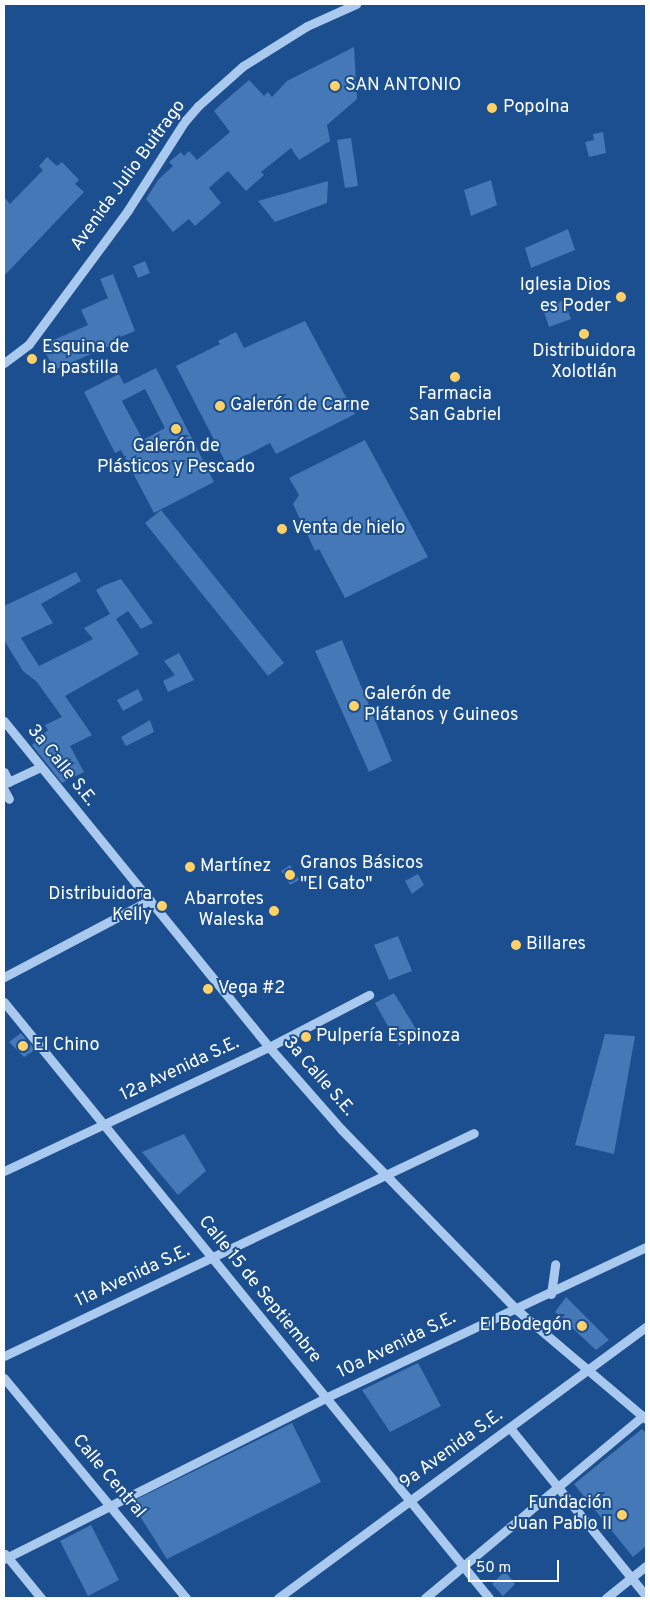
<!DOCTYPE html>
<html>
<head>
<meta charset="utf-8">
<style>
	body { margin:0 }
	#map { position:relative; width:650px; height:1602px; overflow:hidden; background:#1b4f8f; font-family:Overpass,sans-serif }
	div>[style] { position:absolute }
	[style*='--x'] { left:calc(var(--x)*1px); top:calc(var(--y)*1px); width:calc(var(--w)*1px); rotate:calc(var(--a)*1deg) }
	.building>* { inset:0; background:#4478b7 }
	.minor>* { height:9px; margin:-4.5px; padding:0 4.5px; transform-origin:4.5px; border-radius:4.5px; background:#a9c9ee }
	.dots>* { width:14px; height:14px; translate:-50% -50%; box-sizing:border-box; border:2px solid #1b4f8f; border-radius:50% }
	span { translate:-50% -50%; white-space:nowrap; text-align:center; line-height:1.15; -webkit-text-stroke:4px #1b4f8f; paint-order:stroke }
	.poi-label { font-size:18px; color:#fff }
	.left { translate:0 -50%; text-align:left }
	.right { translate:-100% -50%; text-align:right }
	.street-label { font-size:18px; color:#fff }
	.frame { position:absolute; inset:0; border:5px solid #fff; pointer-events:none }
	.scale { position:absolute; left:468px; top:1560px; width:91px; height:22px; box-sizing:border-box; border:2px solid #fff; border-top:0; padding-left:6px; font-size:15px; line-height:18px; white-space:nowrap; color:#fff; -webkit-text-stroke:4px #1b4f8f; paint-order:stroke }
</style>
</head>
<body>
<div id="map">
	<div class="building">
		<i style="clip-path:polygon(354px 47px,357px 99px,327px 125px,330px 141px,299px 160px,291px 148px,261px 172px,264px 175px,246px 191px,228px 171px,209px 188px,221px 203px,195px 226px,189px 219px,173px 232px,146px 199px,158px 180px,173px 166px,169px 162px,181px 152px,184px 156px,189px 151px,197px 160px,230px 132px,214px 111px,220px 105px,249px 80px,264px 96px,268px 92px,272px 97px,287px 81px)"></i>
		<i style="clip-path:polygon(603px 132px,606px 153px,589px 157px,585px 142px,594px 140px,593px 134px)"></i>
		<i style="clip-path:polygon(351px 138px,358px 186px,345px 188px,337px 140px)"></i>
		<i style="clip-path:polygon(47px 157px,57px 166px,62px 162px,79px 180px,75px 184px,84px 192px,4px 276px,4px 197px,10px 204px,43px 170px,39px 166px)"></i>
		<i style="clip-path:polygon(491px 180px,497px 205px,471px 216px,464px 190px)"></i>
		<i style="clip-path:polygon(328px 181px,327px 203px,275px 222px,258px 201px)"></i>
		<i style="clip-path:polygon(568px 229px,575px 250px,531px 268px,525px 248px)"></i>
		<i style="clip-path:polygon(145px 261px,150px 273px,138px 278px,133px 266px)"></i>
		<i style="clip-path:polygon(113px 274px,135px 331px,110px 341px,112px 345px,54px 370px,42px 345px,88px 325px,81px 310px,108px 298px,100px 279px)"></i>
		<i style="clip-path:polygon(564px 300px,571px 319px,549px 327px,543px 309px)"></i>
		<i style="clip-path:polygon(305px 321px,355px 414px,276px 454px,270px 443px,227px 465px,176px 366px,220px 344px,218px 341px,236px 332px,244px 348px)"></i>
		<i style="clip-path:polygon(evenodd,156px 368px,214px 482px,154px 513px,121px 450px,115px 453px,84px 392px,119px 374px,124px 384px,156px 368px,145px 389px,165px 428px,143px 440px,122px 401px,145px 389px)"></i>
		<i style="clip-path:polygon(365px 440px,428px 557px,345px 598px,319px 549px,315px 551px,293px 504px,299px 495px,289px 478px)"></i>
		<i style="clip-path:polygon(161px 510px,284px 663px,268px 676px,145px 523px)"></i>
		<i style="clip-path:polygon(76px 572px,81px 581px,41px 604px,53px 623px,21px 638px,39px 666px,93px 639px,84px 628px,110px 614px,96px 590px,105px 585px,121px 579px,153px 623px,141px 629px,128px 611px,116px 619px,139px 654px,65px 696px,92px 735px,70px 746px,84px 772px,62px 783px,32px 745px,48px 730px,45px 725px,62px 717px,37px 682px,23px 671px,4px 640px,4px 606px)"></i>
		<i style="clip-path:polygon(342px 640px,392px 761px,369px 772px,315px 651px)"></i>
		<i style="clip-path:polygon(179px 653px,194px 680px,168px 692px,163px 681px,175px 675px,164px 661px)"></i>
		<i style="clip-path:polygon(138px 689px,143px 700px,123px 711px,117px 700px)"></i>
		<i style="clip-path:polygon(150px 720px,154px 732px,126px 746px,121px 737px)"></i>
		<i style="clip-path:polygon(290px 865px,299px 880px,290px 885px,281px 871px)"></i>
		<i style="clip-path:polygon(418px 874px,424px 885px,412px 894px,405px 881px)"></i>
		<i style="clip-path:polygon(398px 936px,412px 971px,389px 980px,374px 945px)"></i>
		<i style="clip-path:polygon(394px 993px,419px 1034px,399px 1046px,375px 1003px)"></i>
		<i style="clip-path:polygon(21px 1033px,35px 1050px,24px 1057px,9px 1042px)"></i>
		<i style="clip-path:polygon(605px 1034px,635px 1036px,614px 1154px,575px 1145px)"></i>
		<i style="clip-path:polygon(184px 1134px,206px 1171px,178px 1195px,142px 1152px)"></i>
		<i style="clip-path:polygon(566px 1297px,609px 1340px,596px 1350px,555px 1312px)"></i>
		<i style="clip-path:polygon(418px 1363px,441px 1406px,390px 1432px,362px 1390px)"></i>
		<i style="clip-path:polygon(292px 1423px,321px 1482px,167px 1559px,131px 1502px)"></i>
		<i style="clip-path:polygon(642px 1429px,646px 1433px,646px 1546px,633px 1557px,574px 1484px)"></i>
		<i style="clip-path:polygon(91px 1525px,119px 1580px,88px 1596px,60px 1541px)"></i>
		<i style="clip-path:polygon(505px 1571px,515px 1584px,503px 1596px,492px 1584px)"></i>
	</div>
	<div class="minor">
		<i style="--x:4;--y:363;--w:31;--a:-37"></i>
		<i style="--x:29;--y:344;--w:167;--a:-53.5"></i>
		<i style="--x:128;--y:210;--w:106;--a:-57.4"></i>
		<i style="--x:185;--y:121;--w:20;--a:-49"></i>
		<i style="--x:198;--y:106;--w:60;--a:-41.6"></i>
		<i style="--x:243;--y:66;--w:75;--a:-32"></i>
		<i style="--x:307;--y:26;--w:54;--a:-24.2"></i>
		<i style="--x:4;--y:721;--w:420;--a:50.9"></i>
		<i style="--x:269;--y:1047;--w:109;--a:48.7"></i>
		<i style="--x:341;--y:1129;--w:252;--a:45.8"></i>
		<i style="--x:517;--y:1310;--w:169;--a:40.2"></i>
		<i style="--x:4;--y:772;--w:11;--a:63"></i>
		<i style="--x:4;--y:784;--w:40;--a:-25"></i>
		<i style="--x:4;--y:790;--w:10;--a:61"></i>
		<i style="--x:4;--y:977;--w:165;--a:-27.8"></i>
		<i style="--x:4;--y:1002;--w:768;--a:50.86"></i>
		<i style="--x:4;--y:1171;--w:293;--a:-25.1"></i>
		<i style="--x:269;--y:1047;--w:113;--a:-27.5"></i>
		<i style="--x:551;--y:1294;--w:30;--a:-82"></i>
		<i style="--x:4;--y:1356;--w:520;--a:-25.38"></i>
		<i style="--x:4;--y:1378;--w:286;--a:50.4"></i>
		<i style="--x:510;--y:1428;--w:216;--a:51"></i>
		<i style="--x:5;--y:1554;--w:57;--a:50.7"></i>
		<i style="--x:4;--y:1559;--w:359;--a:-26.6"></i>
		<i style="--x:325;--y:1398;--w:355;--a:-25.2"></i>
		<i style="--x:278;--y:1598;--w:457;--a:-36.4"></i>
		<i style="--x:425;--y:1598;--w:284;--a:-39.9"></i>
		<i style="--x:606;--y:1598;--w:51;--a:-38.7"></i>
	</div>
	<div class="dots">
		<i style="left:335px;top:86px;background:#ffd166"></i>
		<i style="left:492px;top:108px;background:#ffd166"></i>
		<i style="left:621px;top:297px;background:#ffd166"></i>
		<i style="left:584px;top:334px;background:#ffd166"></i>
		<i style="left:32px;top:359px;background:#ffd166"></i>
		<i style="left:455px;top:377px;background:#ffd166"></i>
		<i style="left:220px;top:406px;background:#ffd166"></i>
		<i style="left:176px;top:429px;background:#ffd166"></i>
		<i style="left:282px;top:529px;background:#ffd166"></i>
		<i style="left:354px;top:706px;background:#ffd166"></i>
		<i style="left:190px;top:867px;background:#ffd166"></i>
		<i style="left:290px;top:875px;background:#ffd166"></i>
		<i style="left:162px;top:906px;background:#ffd166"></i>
		<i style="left:274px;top:911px;background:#ffd166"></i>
		<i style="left:516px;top:945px;background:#ffd166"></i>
		<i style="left:208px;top:989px;background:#ffd166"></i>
		<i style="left:306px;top:1037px;background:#ffd166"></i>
		<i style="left:23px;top:1046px;background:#ffd166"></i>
		<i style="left:582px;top:1326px;background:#ffd166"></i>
		<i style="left:622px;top:1515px;background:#ffd166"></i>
	</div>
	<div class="poi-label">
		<span class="left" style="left:345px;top:86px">SAN ANTONIO</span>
		<span class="left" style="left:503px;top:108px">Popolna</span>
		<span class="right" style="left:611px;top:297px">Iglesia Dios<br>es Poder</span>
		<span class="left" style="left:42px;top:359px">Esquina de<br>la pastilla</span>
		<span style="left:584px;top:363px">Distribuidora<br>Xolotlán</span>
		<span style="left:455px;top:406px">Farmacia<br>San Gabriel</span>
		<span class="left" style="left:230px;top:406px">Galerón de Carne</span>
		<span style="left:176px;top:458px">Galerón de<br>Plásticos y Pescado</span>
		<span class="left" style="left:292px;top:529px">Venta de hielo</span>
		<span class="left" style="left:364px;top:706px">Galerón de<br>Plátanos y Guineos</span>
		<span class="left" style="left:300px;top:875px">Granos Básicos<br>"El Gato"</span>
		<span class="left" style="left:200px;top:867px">Martínez</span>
		<span class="right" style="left:152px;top:906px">Distribuidora<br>Kelly</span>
		<span class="right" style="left:264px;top:911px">Abarrotes<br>Waleska</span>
		<span class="left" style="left:526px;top:945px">Billares</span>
		<span class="left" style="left:218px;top:989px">Vega #2</span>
		<span class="left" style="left:316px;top:1037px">Pulpería Espinoza</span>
		<span class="left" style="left:33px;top:1046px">El Chino</span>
		<span class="right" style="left:572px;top:1326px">El Bodegón</span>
		<span class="right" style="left:612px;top:1515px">Fundación<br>Juan Pablo II</span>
	</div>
	<div class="street-label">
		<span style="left:129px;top:176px;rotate:-54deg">Avenida Julio Buitrago</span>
		<span style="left:61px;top:766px;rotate:51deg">3a Calle S.E.</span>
		<span style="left:180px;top:1070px;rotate:-25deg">12a Avenida S.E.</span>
		<span style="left:318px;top:1077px;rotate:49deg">3a Calle S.E.</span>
		<span style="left:133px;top:1277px;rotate:-25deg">11a Avenida S.E.</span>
		<span style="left:259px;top:1290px;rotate:51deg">Calle 15 de Septiembre</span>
		<span style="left:397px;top:1346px;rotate:-26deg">10a Avenida S.E.</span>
		<span style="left:452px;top:1450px;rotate:-36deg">9a Avenida S.E.</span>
		<span style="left:108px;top:1477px;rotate:50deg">Calle Central</span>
	</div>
	<div class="frame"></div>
	<div class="scale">50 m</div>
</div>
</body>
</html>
